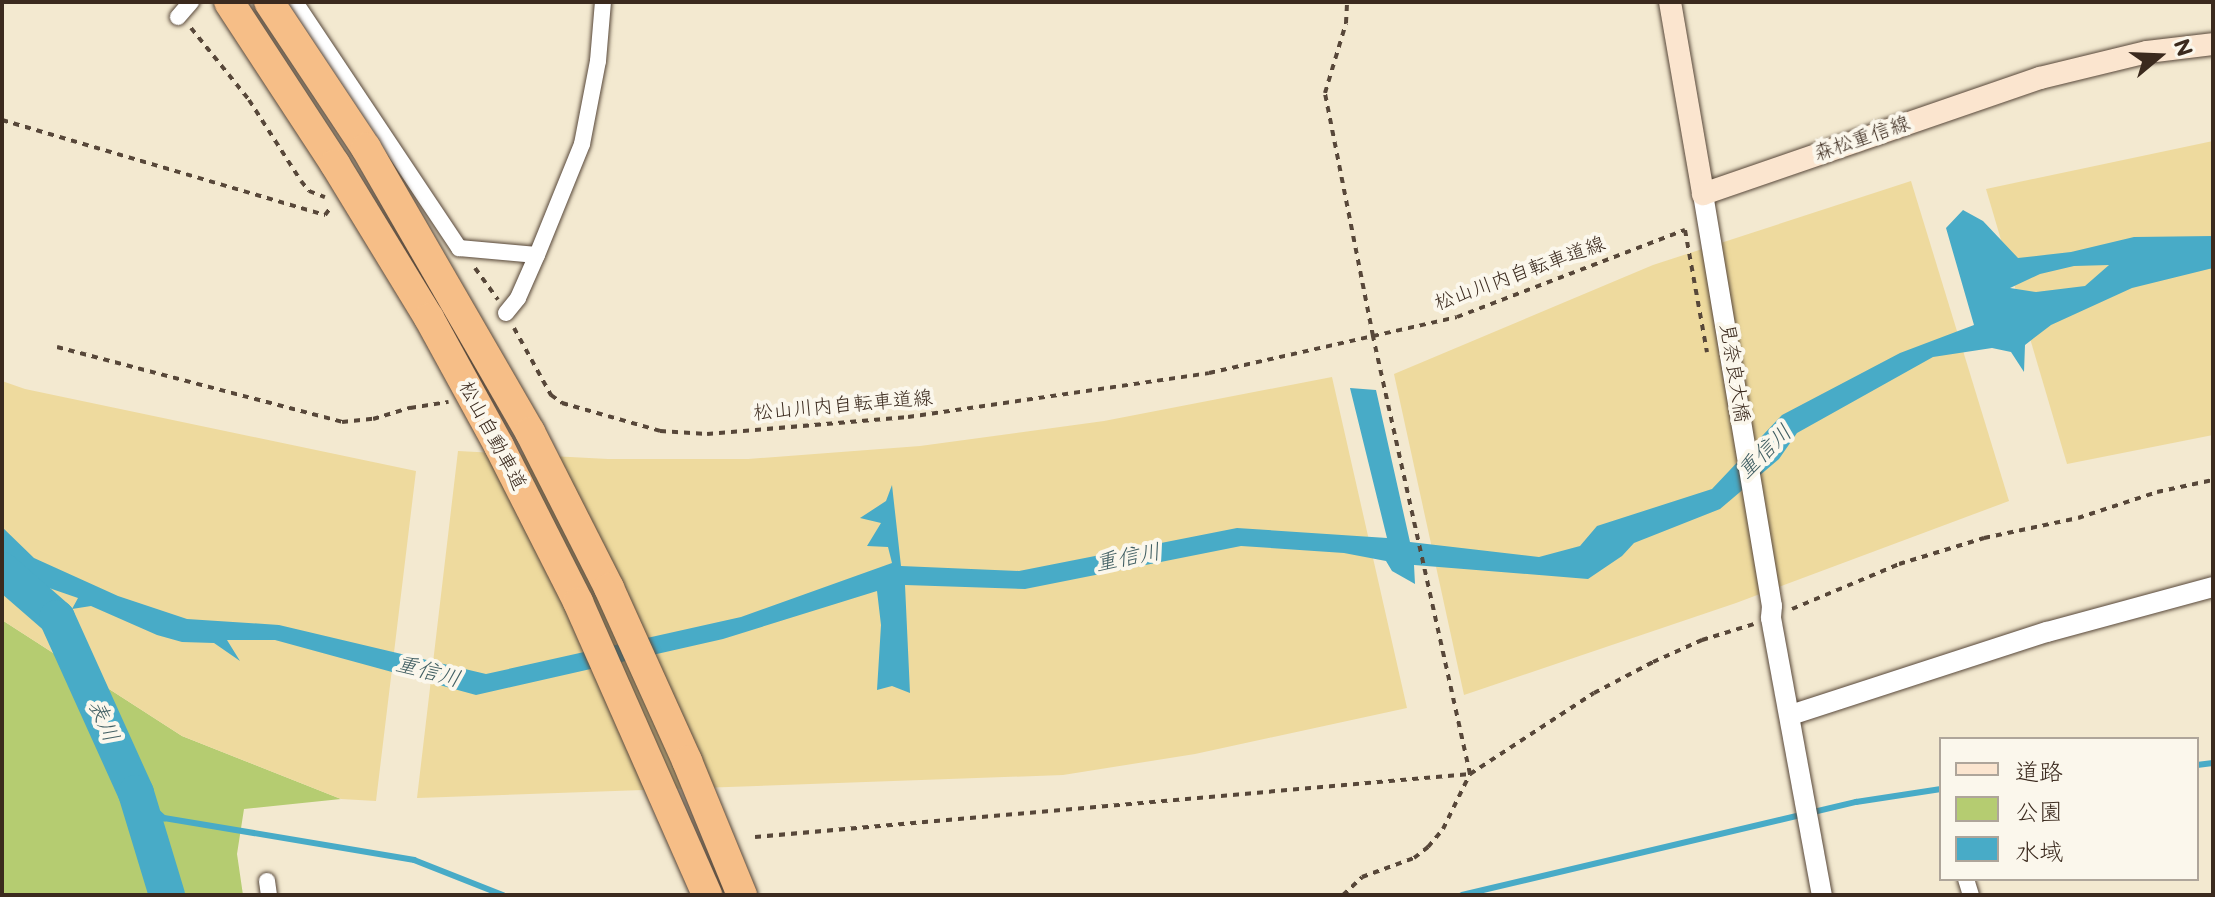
<!DOCTYPE html>
<html>
<head>
<meta charset="utf-8">
<style>
	body { margin:0 }
	#map { position:relative; width:2215px; height:897px; overflow:hidden; background:#f3e9d0; font-family:"Balsamiq Sans","Klee One",sans-serif }
	div>[style] { position:absolute }
	[style*='--x'] { left:calc(var(--x)*1px); top:calc(var(--y)*1px); width:calc(var(--w)*1px); rotate:calc(var(--a)*1deg) }
	.green>* { inset:0; background:#b5cc71 }
	.sand>* { inset:0; background:#eeda9e }
	.water>* { inset:0; background:#48abc7 }
	.stream>* { height:6px; margin:-3px; padding:0 3px; transform-origin:3px; border-radius:3px; background:#48abc7 }
	.river>* { height:36px; margin:-18px; padding:0 18px; transform-origin:18px; border-radius:18px; background:#48abc7 }
	.path>* { height:4px; margin-top:-2px; transform-origin:0; background:repeating-linear-gradient(90deg,#574739 0 6px,transparent 0 12px) }
	.roads { filter:drop-shadow(0 0 2px #574739) drop-shadow(0 0 2px #574739) }
	.minor>* { height:16px; margin:-8px; padding:0 8px; transform-origin:8px; border-radius:8px; background:#fff }
	.tertiary>* { height:20px; margin:-10px; padding:0 10px; transform-origin:10px; border-radius:10px; background:#fff }
	.secondary>* { height:22px; margin:-11px; padding:0 11px; transform-origin:11px; border-radius:11px; background:#fbe5cf }
	.bridges { filter:drop-shadow(0 0 2px #574739) drop-shadow(0 0 2px #574739) }
	.motorway-bridge>* { height:30px; margin:-15px; padding:0 15px; transform-origin:15px; border-radius:15px; background:#f6be87 }
	span { translate:-50% -50%; white-space:nowrap; text-align:center; line-height:1.15; -webkit-text-stroke:8px #fbf7ec; paint-order:stroke }
	.street-label { font-size:20px; color:#3b2a1e }
	.water-label { font-size:22px; color:#405e62; font-style:italic }
	.frame { position:absolute; inset:0; border:4px solid #3b2a1e; pointer-events:none }
	.legend { position:absolute; left:1939px; top:737px; width:260px; height:144px; box-sizing:border-box; background:#fbf7ec; border:2px solid #aea59a; margin:0; padding:10px 14px; list-style:none; font-size:24px; color:#3b2a1e }
	.legend li { display:flex; align-items:center; gap:16px; height:40px }
	.legend b { width:40px; border:2px solid #aea59a }
	.north { position:absolute; left:2119px; top:16px; width:80px; height:80px; -webkit-text-stroke:6px #fbf7ec; paint-order:stroke; rotate:71deg; font-size:22px; font-weight:700; line-height:32px; text-align:center; color:#3b2a1e }
	.north::after { content:''; display:block; margin:auto; width:28px; height:36px; background:#3b2a1e; clip-path:polygon(50% 0,100% 100%,50% 72%,0 100%) }
</style>
</head>
<body>
<div id="map">
	<div class="green">
		<i style="clip-path:polygon(2px 620px,182px 736px,341px 799px,244px 809px,237px 854px,243px 895px,2px 895px)"></i>
	</div>
	<div class="sand">
		<i style="clip-path:polygon(2213px 141px,2213px 435px,2067px 464px,1986px 189px)"></i>
		<i style="clip-path:polygon(1911px 181px,2009px 501px,1736px 603px,1464px 695px,1394px 374px,1653px 265px)"></i>
		<i style="clip-path:polygon(1332px 377px,1407px 708px,1195px 754px,1063px 775px,417px 798px,458px 451px,608px 459px,748px 459px,920px 446px,1104px 421px)"></i>
		<i style="clip-path:polygon(2px 381px,25px 389px,416px 471px,376px 801px,341px 799px,182px 736px,2px 620px)"></i>
	</div>
	<div class="water">
		<i style="clip-path:polygon(evenodd,1963px 210px,1983px 221px,2018px 258px,2071px 252px,2134px 237px,2213px 236px,2213px 268px,2132px 288px,2051px 325px,2025px 345px,2024px 372px,2011px 352px,1992px 348px,1933px 357px,1797px 433px,1779px 459px,1720px 509px,1634px 543px,1622px 556px,1588px 579px,1414px 565px,1415px 584px,1392px 571px,1386px 561px,1344px 553px,1241px 546px,1025px 589px,905px 585px,910px 693px,892px 686px,877px 690px,881px 625px,877px 591px,723px 639px,476px 695px,275px 640px,227px 640px,240px 661px,214px 643px,182px 642px,157px 635px,91px 606px,72px 609px,78px 598px,49px 588px,2px 590px,2px 527px,34px 558px,118px 596px,187px 619px,279px 625px,486px 674px,741px 617px,892px 563px,888px 547px,867px 546px,881px 523px,860px 518px,886px 501px,892px 485px,901px 566px,1019px 571px,1237px 528px,1387px 538px,1350px 388px,1376px 390px,1410px 542px,1539px 557px,1580px 546px,1597px 526px,1712px 489px,1782px 415px,1900px 353px,1974px 325px,1946px 228px,1963px 210px,2109px 265px,2085px 286px,2036px 292px,2010px 288px,2040px 274px,2074px 266px,2109px 265px)"></i>
	</div>
	<div class="stream">
		<i style="--x:2197;--y:765;--w:16;--a:-7"></i>
		<i style="--x:136;--y:793;--w:38;--a:42"></i>
		<i style="--x:164;--y:818;--w:254;--a:9.5"></i>
		<i style="--x:414;--y:860;--w:96;--a:21.5"></i>
		<i style="--x:1462;--y:895;--w:405;--a:-13.3"></i>
		<i style="--x:1856;--y:802;--w:86;--a:-8.7"></i>
	</div>
	<div class="river">
		<i style="--x:2;--y:570;--w:73;--a:41.1"></i>
		<i style="--x:57;--y:618;--w:192;--a:65.7"></i>
		<i style="--x:136;--y:793;--w:107;--a:73.1"></i>
	</div>
	<div class="path">
		<i style="--x:191;--y:28;--w:92;--a:51.1"></i>
		<i style="--x:249;--y:100;--w:96;--a:57.3"></i>
		<i style="--x:301;--y:181;--w:13;--a:51"></i>
		<i style="--x:309;--y:191;--w:17;--a:21"></i>
		<i style="--x:2;--y:120;--w:337;--a:16.4"></i>
		<i style="--x:325;--y:215;--w:11;--a:-52"></i>
		<i style="--x:475;--y:268;--w:39;--a:54"></i>
		<i style="--x:514;--y:328;--w:77;--a:61.1"></i>
		<i style="--x:551;--y:395;--w:14;--a:36"></i>
		<i style="--x:562;--y:403;--w:102;--a:15.9"></i>
		<i style="--x:660;--y:431;--w:47;--a:3.7"></i>
		<i style="--x:707;--y:434;--w:202;--a:-4.8"></i>
		<i style="--x:908;--y:417;--w:304;--a:-8.3"></i>
		<i style="--x:1209;--y:373;--w:254;--a:-12.7"></i>
		<i style="--x:1457;--y:317;--w:244;--a:-20.9"></i>
		<i style="--x:1685;--y:230;--w:124;--a:79.8"></i>
		<i style="--x:57;--y:347;--w:295;--a:14.7"></i>
		<i style="--x:342;--y:422;--w:31;--a:-6"></i>
		<i style="--x:373;--y:419;--w:39;--a:-17"></i>
		<i style="--x:410;--y:408;--w:39;--a:-9"></i>
		<i style="--x:1792;--y:609;--w:116;--a:-22.8"></i>
		<i style="--x:1899;--y:564;--w:89;--a:-17"></i>
		<i style="--x:1984;--y:538;--w:96;--a:-12"></i>
		<i style="--x:2078;--y:518;--w:83;--a:-18.2"></i>
		<i style="--x:2157;--y:492;--w:57;--a:-12.1"></i>
		<i style="--x:755;--y:837;--w:718;--a:-5.04"></i>
		<i style="--x:1470;--y:774;--w:449;--a:-102.5"></i>
		<i style="--x:1373;--y:336;--w:248;--a:-101.2"></i>
		<i style="--x:1325;--y:93;--w:73;--a:-73.3"></i>
		<i style="--x:1346;--y:23;--w:21;--a:-87"></i>
		<i style="--x:1343;--y:895;--w:26;--a:-43"></i>
		<i style="--x:1362;--y:877;--w:55;--a:-20.1"></i>
		<i style="--x:1414;--y:858;--w:18;--a:-38"></i>
		<i style="--x:1428;--y:847;--w:23;--a:-50"></i>
		<i style="--x:1443;--y:829;--w:61;--a:-63.9"></i>
		<i style="--x:1470;--y:774;--w:148;--a:-33.2"></i>
		<i style="--x:1594;--y:693;--w:67;--a:-27.7"></i>
		<i style="--x:1653;--y:662;--w:54;--a:-24.2"></i>
		<i style="--x:1702;--y:640;--w:54;--a:-17.1"></i>
	</div>
	<div class="roads">
		<div class="minor">
			<i style="--x:295;--y:2;--w:296;--a:56.3"></i>
			<i style="--x:459;--y:248;--w:78;--a:5.1"></i>
			<i style="--x:178;--y:17;--w:20;--a:-49"></i>
			<i style="--x:506;--y:313;--w:19;--a:-51"></i>
			<i style="--x:518;--y:298;--w:47;--a:-66.2"></i>
			<i style="--x:537;--y:255;--w:120;--a:-67.9"></i>
			<i style="--x:582;--y:144;--w:85;--a:-79.1"></i>
			<i style="--x:598;--y:61;--w:59;--a:-85.2"></i>
			<i style="--x:1966;--y:879;--w:17;--a:73"></i>
			<i style="--x:267;--y:881;--w:14;--a:82"></i>
		</div>
		<div class="tertiary">
			<i style="--x:1703;--y:194;--w:418;--a:80.5"></i>
			<i style="--x:1772;--y:606;--w:12;--a:95"></i>
			<i style="--x:1771;--y:618;--w:282;--a:79.6"></i>
			<i style="--x:1791;--y:715;--w:269;--a:-18"></i>
			<i style="--x:2047;--y:632;--w:172;--a:-15.2"></i>
		</div>
		<div class="secondary">
			<i style="--x:1670;--y:2;--w:195;--a:80.2"></i>
			<i style="--x:1703;--y:194;--w:356;--a:-19"></i>
			<i style="--x:2040;--y:78;--w:110;--a:-13.7"></i>
			<i style="--x:2147;--y:52;--w:66;--a:-6.9"></i>
		</div>
	</div>
	<div class="bridges">
		<div class="motorway-bridge">
			<i style="--x:229;--y:2;--w:194;--a:56.8"></i>
			<i style="--x:335;--y:164;--w:180;--a:58.6"></i>
			<i style="--x:429;--y:318;--w:146;--a:61.3"></i>
			<i style="--x:499;--y:446;--w:175;--a:63.1"></i>
			<i style="--x:578;--y:602;--w:320;--a:66.2"></i>
			<i style="--x:269;--y:2;--w:175;--a:56.4"></i>
			<i style="--x:366;--y:148;--w:328;--a:60"></i>
			<i style="--x:530;--y:432;--w:175;--a:63.1"></i>
			<i style="--x:609;--y:588;--w:190;--a:65.7"></i>
			<i style="--x:687;--y:761;--w:145;--a:67.7"></i>
		</div>
	</div>
	<div class="street-label">
		<span style="left:1862px;top:139px;rotate:-19deg">森松重信線</span>
		<span style="left:1520px;top:274px;rotate:-20deg">松山川内自転車道線</span>
		<span style="left:1734px;top:373px;rotate:81deg">見奈良大橋</span>
		<span style="left:843px;top:406px;rotate:-5deg">松山川内自転車道線</span>
		<span style="left:492px;top:436px;rotate:62deg">松山自動車道</span>
	</div>
	<div class="water-label">
		<span style="left:1765px;top:452px;rotate:-44deg">重信川</span>
		<span style="left:1128px;top:558px;rotate:-11deg">重信川</span>
		<span style="left:428px;top:672px;rotate:15deg">重信川</span>
		<span style="left:103px;top:721px;rotate:66deg">表川</span>
	</div>
	<div class="frame"></div>
	<ul class="legend">
	<li><b style="height:10px;background:#fbe5cf"></b>道路</li>
	<li><b style="height:22px;background:#b5cc71"></b>公園</li>
	<li><b style="height:22px;background:#48abc7"></b>水域</li>
	</ul>
	<div class="north">N</div>
</div>
</body>
</html>
